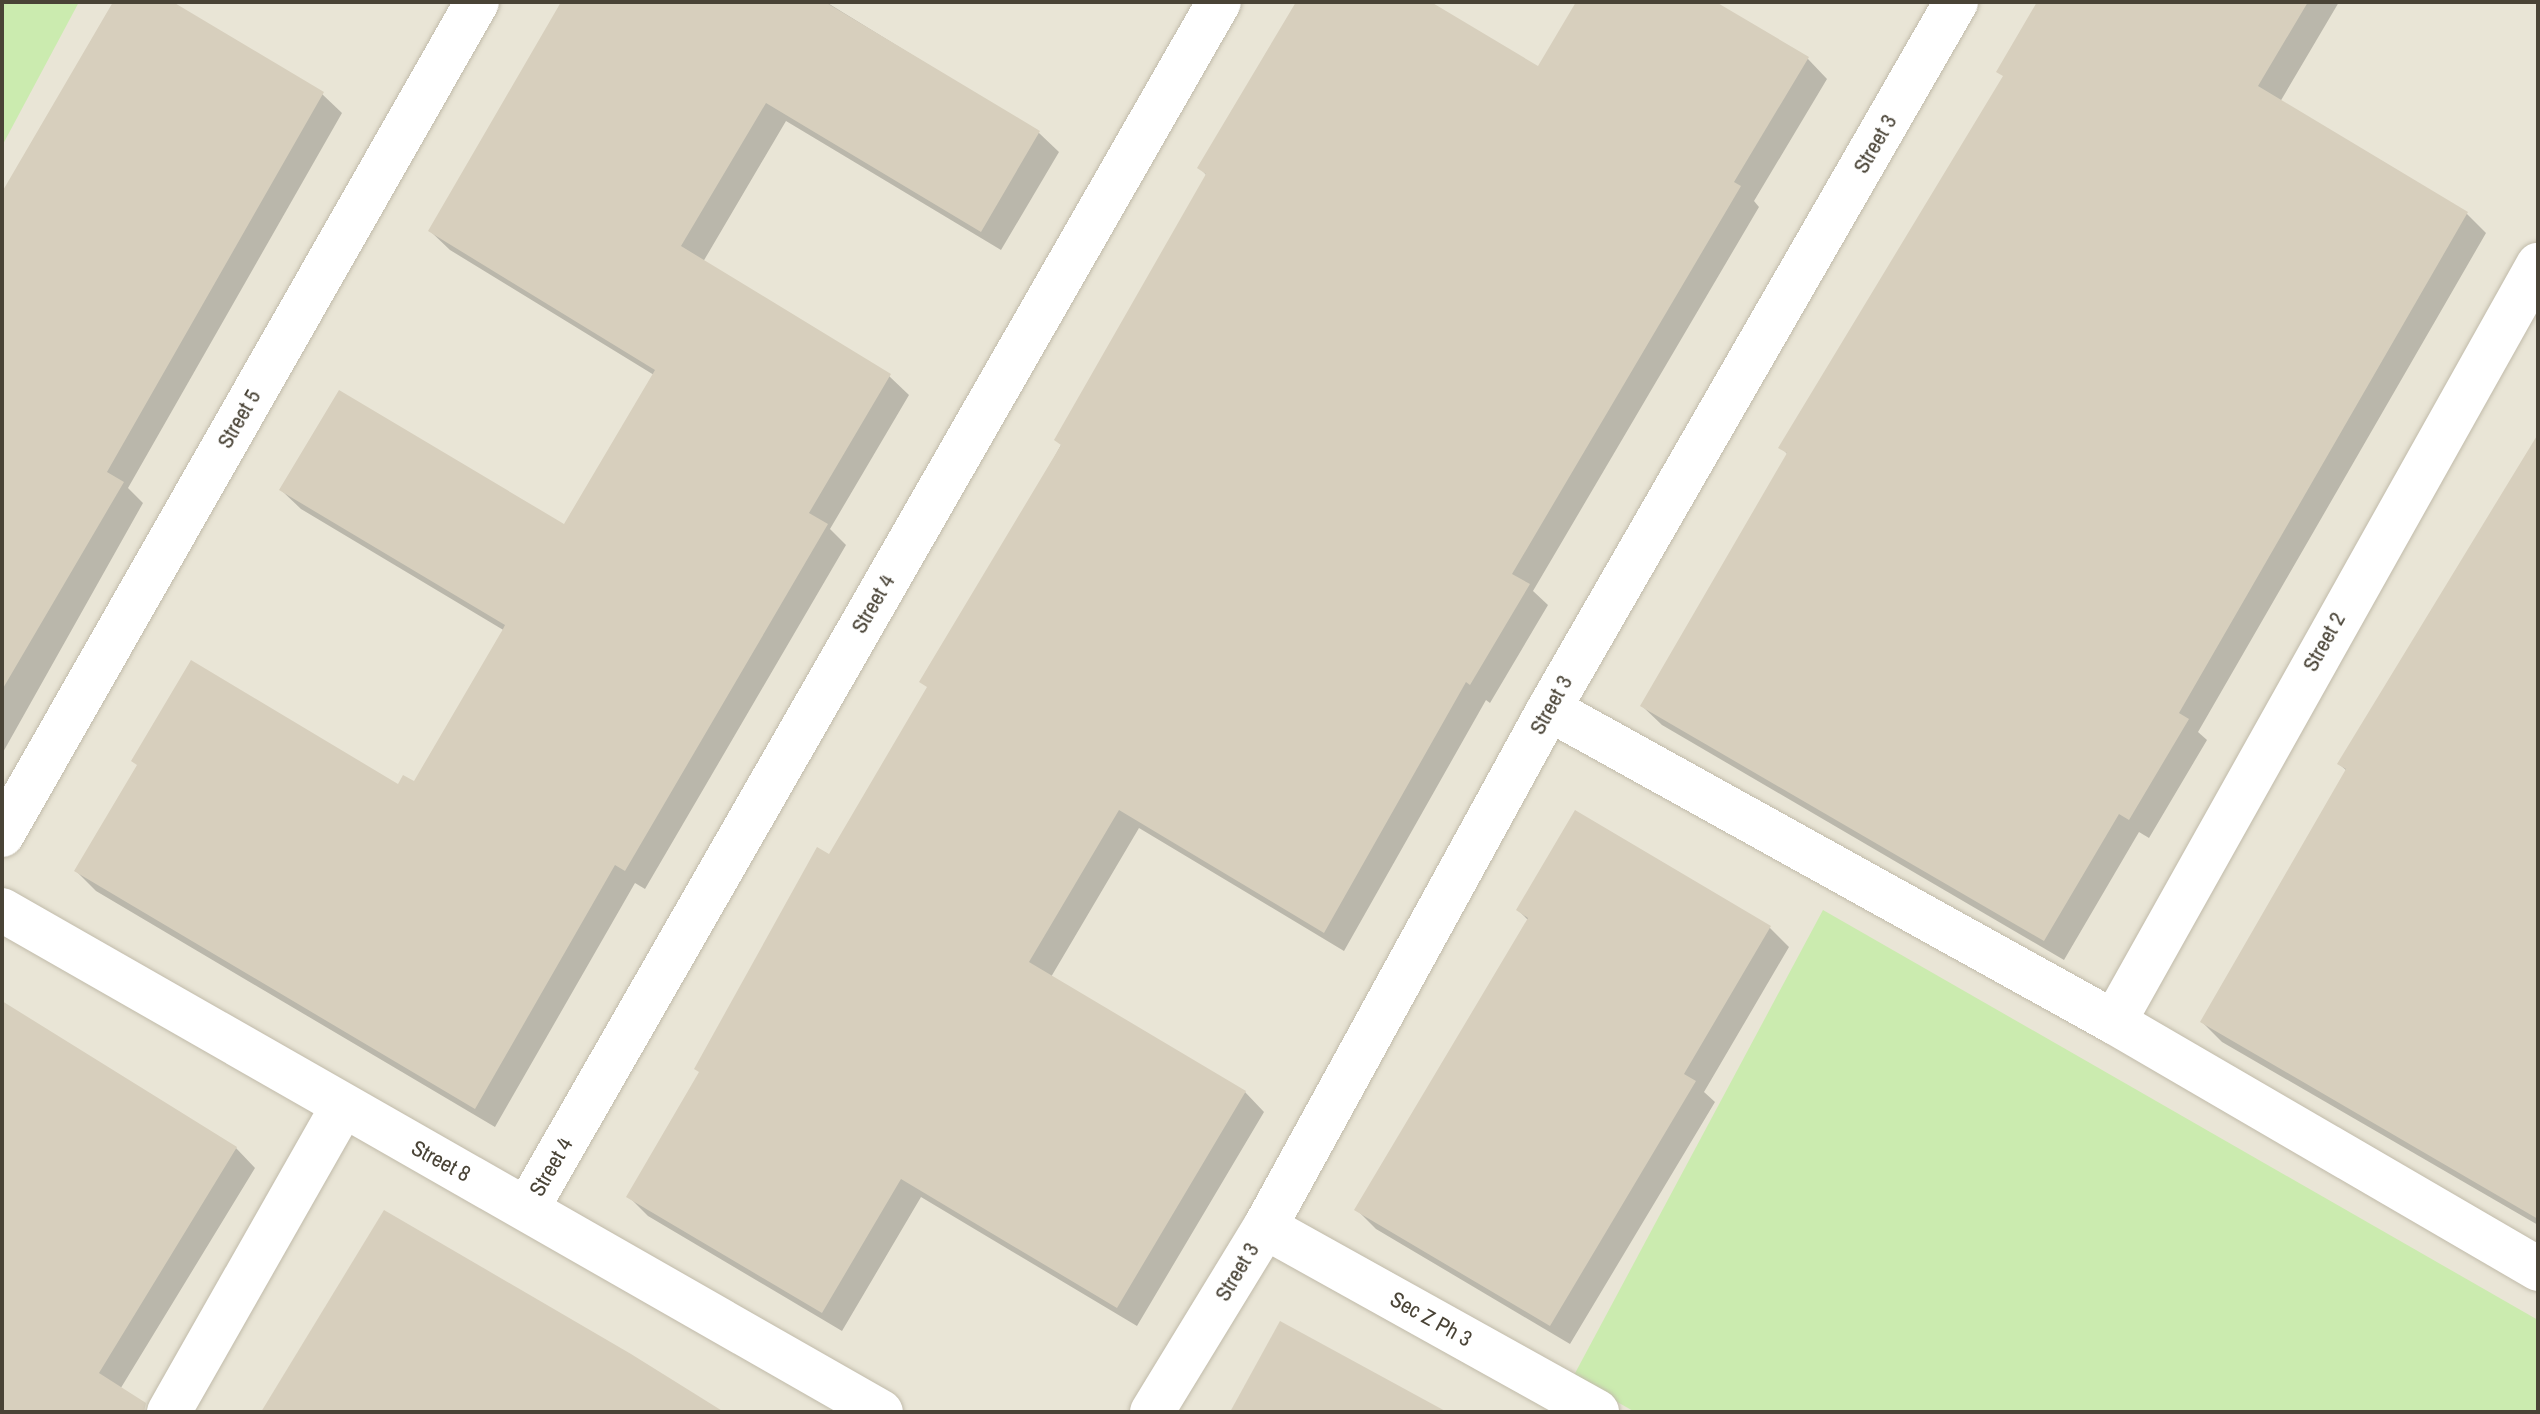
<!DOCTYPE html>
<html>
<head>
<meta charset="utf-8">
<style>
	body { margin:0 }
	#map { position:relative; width:2540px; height:1414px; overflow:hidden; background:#f5f2e8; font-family:"Archivo Narrow",sans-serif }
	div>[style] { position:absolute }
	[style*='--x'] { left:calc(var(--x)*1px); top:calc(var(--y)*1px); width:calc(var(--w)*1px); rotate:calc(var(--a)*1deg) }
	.residential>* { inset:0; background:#e9e5d6 }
	.green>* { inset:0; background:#cbebaf }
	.shadow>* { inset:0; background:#0003 }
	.building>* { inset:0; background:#d7cfbd }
	.roads { filter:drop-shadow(0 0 2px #c1bbaa) drop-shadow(0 0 2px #c1bbaa) }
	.minor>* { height:44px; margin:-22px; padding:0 22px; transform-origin:22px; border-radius:22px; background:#fff }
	span { translate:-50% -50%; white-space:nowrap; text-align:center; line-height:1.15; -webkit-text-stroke:6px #fff; paint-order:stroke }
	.street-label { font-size:22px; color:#494336 }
	.frame { position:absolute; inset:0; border:4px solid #494336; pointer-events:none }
</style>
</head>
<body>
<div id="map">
	<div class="residential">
		<i style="clip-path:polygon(2px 2px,2538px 2px,2538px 1412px,2px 1412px)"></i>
	</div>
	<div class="green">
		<i style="clip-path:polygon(2px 2px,79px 2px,2px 146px)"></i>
		<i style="clip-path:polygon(1823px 910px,2538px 1320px,2538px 1412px,1635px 1412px,1573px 1377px)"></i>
	</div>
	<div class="shadow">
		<i style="clip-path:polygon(116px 2px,170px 2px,322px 94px,342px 113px,128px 488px,143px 503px,2px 754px,2px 201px)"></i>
		<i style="clip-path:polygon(563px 2px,826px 2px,1039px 133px,1059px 152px,1001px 250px,786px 121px,703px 262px,889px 376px,909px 395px,830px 529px,846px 545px,645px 889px,635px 883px,495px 1127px,96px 891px,76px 871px,414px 784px,505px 631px,301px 509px,281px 490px,565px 527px,654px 375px,450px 250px,430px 231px)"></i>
		<i style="clip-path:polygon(1298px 2px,1427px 2px,1539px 68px,1579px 2px,1712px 2px,1808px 59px,1827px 79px,1754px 201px,1759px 207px,1533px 591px,1548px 605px,1490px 703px,1486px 700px,1344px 951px,1139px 828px,1051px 977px,1245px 1092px,1264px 1112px,1137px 1326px,921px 1197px,842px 1331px,648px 1216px,628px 1196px,929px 688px,1207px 176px,1200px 168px)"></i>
		<i style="clip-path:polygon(2040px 2px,2339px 2px,2280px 102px,2467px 214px,2486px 233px,2198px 732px,2207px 740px,2149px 838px,2139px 832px,2064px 960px,1662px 725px,1642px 706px,1788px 455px,1781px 447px,2004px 77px)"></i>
		<i style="clip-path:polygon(2538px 437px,2538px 1225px,2222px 1042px,2202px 1022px,2347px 771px,2339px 764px)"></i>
		<i style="clip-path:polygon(1518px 910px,1770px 928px,1789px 947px,1704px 1092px,1715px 1102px,1570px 1344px,1376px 1229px,1357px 1210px,1529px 921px)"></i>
		<i style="clip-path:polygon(2px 1007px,236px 1148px,255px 1168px,119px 1391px,125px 1412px,2px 1412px)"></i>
	</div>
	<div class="building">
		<i style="clip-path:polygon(113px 2px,173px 2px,324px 92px,107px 472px,124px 482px,2px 690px,2px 192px)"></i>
		<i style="clip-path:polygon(561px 2px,825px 2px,1040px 131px,981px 232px,766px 103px,681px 246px,891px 374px,809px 513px,828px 524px,625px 871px,615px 865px,475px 1109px,74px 871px,137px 765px,131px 761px,191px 660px,398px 784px,403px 775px,414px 781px,503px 629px,505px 625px,279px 490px,339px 390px,564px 524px,655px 370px,428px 231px)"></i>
		<i style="clip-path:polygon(1296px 2px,1431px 2px,1538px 66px,1576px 2px,1716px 2px,1809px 57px,1734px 182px,1741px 186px,1512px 574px,1530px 584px,1470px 685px,1466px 682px,1324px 933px,1119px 810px,1029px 962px,1246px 1091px,1117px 1308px,901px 1179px,822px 1313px,626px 1197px,699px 1072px,694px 1069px,817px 847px,829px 854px,927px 687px,919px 682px,1061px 445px,1054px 440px,1206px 174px,1197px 168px)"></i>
		<i style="clip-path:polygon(2037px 2px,2308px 2px,2258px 86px,2468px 212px,2179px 713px,2189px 719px,2129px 820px,2119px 814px,2044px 941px,1640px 706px,1787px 453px,1778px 448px,2003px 76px,1996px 72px)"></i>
		<i style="clip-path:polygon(2538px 434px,2538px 1219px,2200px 1022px,2346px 769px,2337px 764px)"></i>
		<i style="clip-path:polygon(1575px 810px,1771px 926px,1684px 1074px,1696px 1081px,1550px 1326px,1354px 1210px,1528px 918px,1516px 910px)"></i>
		<i style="clip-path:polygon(2px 1001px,237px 1147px,99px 1373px,146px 1403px,144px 1412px,2px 1412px)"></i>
		<i style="clip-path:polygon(384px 1210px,631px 1354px,724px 1412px,261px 1412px)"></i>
		<i style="clip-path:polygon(1280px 1321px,1447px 1412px,1230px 1412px)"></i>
	</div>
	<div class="roads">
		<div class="minor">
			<i style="--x:1549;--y:709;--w:646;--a:28.99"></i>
			<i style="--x:2114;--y:1022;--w:491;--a:30.2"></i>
			<i style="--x:2;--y:835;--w:959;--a:-60.31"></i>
			<i style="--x:2;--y:910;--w:1012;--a:29.73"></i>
			<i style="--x:2114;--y:1022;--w:868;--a:-60.75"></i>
			<i style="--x:528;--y:1207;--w:1389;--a:-60.17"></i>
			<i style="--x:1265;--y:1227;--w:380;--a:29.1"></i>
			<i style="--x:169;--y:1412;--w:350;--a:-60.4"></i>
			<i style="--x:1152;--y:1412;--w:217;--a:-58.6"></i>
			<i style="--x:1265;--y:1227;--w:591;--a:-61.27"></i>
			<i style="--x:1549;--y:709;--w:816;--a:-60.07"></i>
		</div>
	</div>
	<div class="street-label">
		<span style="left:1875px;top:144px;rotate:-60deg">Street 3</span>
		<span style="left:239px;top:419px;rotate:-60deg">Street 5</span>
		<span style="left:873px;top:604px;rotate:-60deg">Street 4</span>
		<span style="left:2324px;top:642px;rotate:-61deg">Street 2</span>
		<span style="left:1551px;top:705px;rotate:-61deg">Street 3</span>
		<span style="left:441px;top:1161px;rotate:28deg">Street 8</span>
		<span style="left:551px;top:1167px;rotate:-60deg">Street 4</span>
		<span style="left:1237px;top:1272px;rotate:-59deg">Street 3</span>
		<span style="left:1431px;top:1319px;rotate:29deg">Sec Z Ph 3</span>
	</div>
	<div class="frame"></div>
</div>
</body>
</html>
